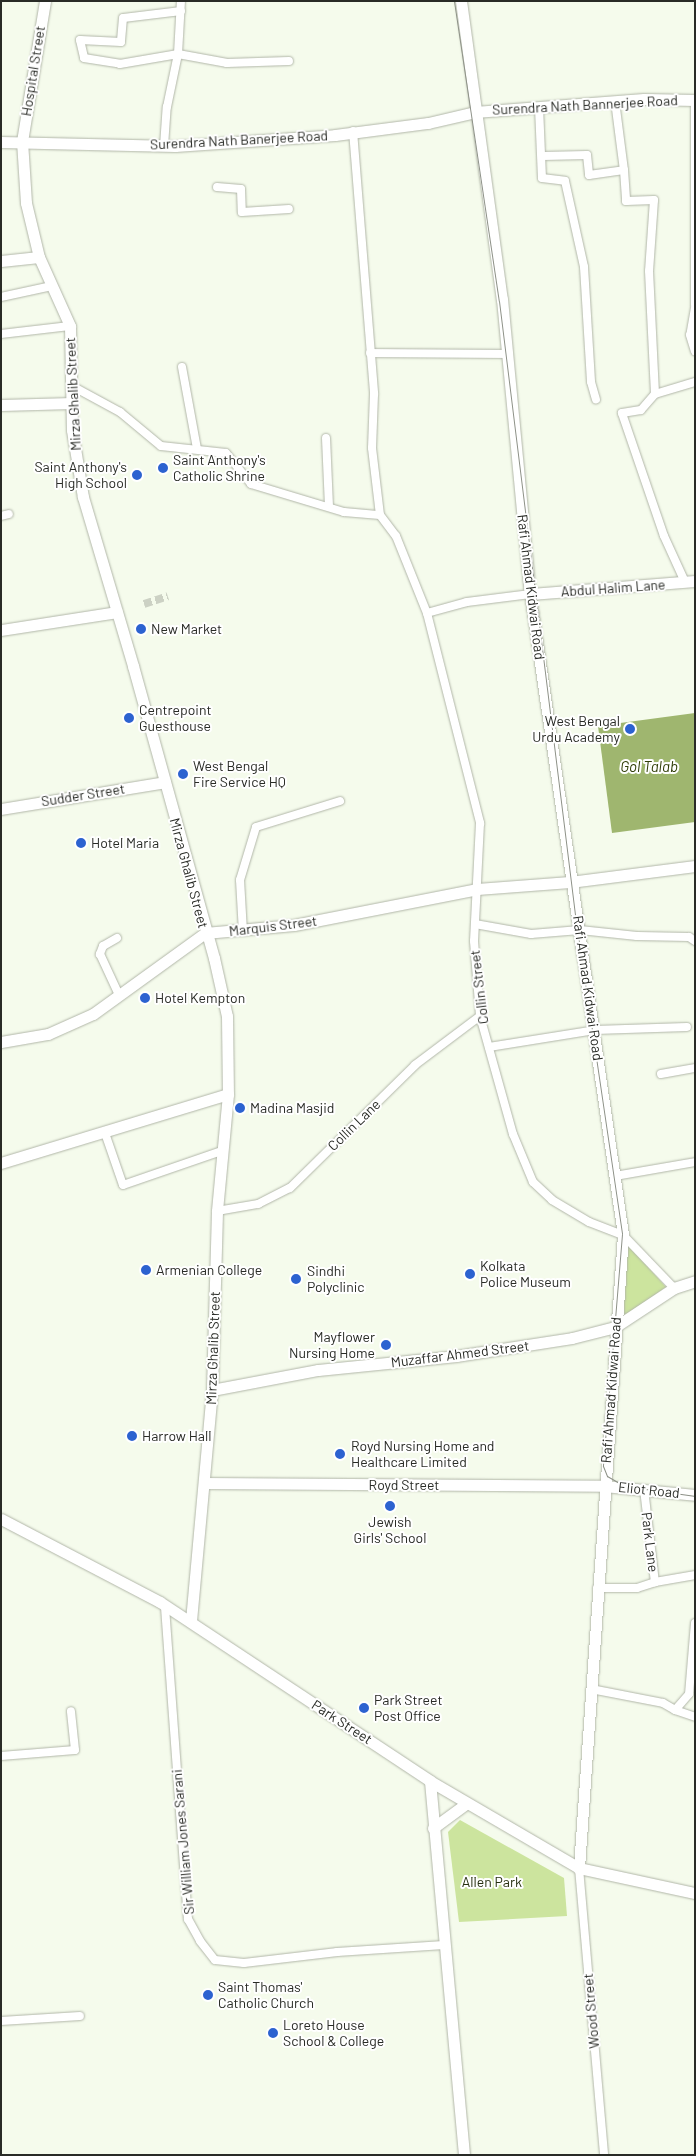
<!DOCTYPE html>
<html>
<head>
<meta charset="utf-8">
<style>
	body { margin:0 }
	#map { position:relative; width:696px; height:2156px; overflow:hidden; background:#f5fbec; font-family:Barlow,sans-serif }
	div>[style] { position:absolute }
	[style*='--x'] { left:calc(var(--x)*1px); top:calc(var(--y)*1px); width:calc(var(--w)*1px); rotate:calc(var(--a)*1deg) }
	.green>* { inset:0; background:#cce49e }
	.water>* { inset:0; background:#9fb66f }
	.street-tunnel>* { height:8px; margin-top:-4px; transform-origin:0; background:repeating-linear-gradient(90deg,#ccd1c4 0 8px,transparent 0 12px) }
	.roads { filter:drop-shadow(0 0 1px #b1b6a8) drop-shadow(0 0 1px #b1b6a8) }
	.street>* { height:8px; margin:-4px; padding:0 4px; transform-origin:4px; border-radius:4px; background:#fff }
	.secondary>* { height:11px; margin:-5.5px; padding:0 5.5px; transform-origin:5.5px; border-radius:5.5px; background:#fff }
	.tram>* { height:1px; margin:-0.5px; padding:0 0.5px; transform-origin:0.5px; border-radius:0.5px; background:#8d9187 }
	.dots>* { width:14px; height:14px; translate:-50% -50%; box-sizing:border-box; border:2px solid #fff; border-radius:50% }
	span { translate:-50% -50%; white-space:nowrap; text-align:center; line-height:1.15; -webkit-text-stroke:4px #fff; paint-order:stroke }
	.street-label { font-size:14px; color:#292b26 }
	.poi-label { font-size:14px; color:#292b26 }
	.left { translate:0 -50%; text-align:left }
	.right { translate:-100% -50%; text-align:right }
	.park-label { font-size:14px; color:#273011 }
	.water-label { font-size:15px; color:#313f09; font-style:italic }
	.frame { position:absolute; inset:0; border:2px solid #292b26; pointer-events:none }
</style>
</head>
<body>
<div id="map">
	<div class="green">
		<i style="clip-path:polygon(626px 1243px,666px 1287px,619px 1320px)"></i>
		<i style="clip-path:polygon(460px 1820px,564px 1878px,567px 1916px,459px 1922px,448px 1832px)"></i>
	</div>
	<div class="water">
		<i style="clip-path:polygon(695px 713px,695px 822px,612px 833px,598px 726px)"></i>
	</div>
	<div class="street-tunnel">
		<i style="--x:144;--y:604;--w:25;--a:-18"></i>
	</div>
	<div class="roads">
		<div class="street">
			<i style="--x:181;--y:11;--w:58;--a:173.1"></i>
			<i style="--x:123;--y:18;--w:24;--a:95"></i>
			<i style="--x:121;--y:42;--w:41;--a:-177.2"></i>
			<i style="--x:80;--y:40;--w:18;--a:77"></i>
			<i style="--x:84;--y:58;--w:36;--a:9"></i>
			<i style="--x:120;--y:64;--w:59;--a:-9.8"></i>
			<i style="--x:178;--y:54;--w:50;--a:10.4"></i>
			<i style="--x:227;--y:63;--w:62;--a:-1.8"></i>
			<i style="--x:615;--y:101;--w:70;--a:82.6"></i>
			<i style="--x:695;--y:101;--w:204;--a:90"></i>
			<i style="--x:539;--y:107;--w:71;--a:87.6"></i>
			<i style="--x:542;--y:178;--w:23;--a:7"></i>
			<i style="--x:565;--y:181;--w:88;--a:77.5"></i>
			<i style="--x:584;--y:267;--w:115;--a:86.5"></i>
			<i style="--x:591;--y:382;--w:18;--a:74"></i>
			<i style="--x:353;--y:131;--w:264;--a:85.4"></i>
			<i style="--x:374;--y:394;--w:54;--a:92.1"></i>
			<i style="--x:372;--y:448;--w:67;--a:83.2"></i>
			<i style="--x:164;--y:146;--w:39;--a:-86"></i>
			<i style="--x:167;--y:107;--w:54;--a:-78.3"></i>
			<i style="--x:178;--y:54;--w:53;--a:-86.8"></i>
			<i style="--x:543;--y:156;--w:44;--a:-1.3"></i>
			<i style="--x:587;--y:155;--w:20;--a:84"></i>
			<i style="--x:589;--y:175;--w:35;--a:-8"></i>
			<i style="--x:624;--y:170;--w:31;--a:86"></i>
			<i style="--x:626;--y:201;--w:28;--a:-2"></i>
			<i style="--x:654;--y:200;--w:71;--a:94"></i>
			<i style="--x:649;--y:271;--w:123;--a:87.2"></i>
			<i style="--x:217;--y:187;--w:24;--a:5"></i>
			<i style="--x:241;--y:189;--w:23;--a:88"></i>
			<i style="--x:242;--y:212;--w:47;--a:-3.7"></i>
			<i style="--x:1;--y:297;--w:52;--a:-12.2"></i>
			<i style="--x:695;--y:308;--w:27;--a:100"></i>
			<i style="--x:690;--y:335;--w:17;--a:73"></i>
			<i style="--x:1;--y:334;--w:69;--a:-6.6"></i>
			<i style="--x:370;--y:353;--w:136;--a:0.4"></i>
			<i style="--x:182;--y:367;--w:83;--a:79.6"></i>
			<i style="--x:72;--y:386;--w:55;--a:28.4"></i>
			<i style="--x:120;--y:412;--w:53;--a:39.7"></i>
			<i style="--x:161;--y:446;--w:65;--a:6.1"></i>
			<i style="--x:226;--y:453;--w:40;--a:51"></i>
			<i style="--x:251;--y:484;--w:97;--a:16.8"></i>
			<i style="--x:344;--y:512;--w:36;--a:5"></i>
			<i style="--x:326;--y:438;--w:68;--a:87.5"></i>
			<i style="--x:380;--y:515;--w:26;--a:53"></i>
			<i style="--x:396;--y:536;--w:83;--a:68.1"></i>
			<i style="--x:427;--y:613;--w:217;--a:75.8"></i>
			<i style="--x:480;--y:823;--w:118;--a:92.9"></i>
			<i style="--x:474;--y:941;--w:75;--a:85.4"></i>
			<i style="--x:480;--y:1016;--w:123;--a:74.4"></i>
			<i style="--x:513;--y:1134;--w:52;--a:67.4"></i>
			<i style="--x:533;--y:1182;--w:26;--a:43"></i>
			<i style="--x:552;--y:1200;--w:43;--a:30.7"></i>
			<i style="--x:589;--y:1222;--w:36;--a:21"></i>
			<i style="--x:623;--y:1235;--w:74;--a:46.1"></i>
			<i style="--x:1;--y:516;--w:8;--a:-14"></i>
			<i style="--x:685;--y:582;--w:51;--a:-114.5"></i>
			<i style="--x:664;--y:536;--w:130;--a:-108.9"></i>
			<i style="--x:622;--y:413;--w:19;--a:-9"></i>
			<i style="--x:641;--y:410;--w:21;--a:-49"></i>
			<i style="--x:655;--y:394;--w:42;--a:-16.7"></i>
			<i style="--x:427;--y:613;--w:41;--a:-15.4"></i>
			<i style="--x:467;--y:602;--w:64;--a:-7.2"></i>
			<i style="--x:475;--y:924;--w:57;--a:10.1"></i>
			<i style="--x:531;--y:934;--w:49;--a:-4.7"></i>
			<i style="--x:580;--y:930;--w:57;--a:6"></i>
			<i style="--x:637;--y:936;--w:52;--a:1.1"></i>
			<i style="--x:689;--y:937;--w:7;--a:34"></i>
			<i style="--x:243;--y:932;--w:52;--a:-93.3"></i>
			<i style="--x:240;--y:880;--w:55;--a:-73.2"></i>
			<i style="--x:256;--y:827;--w:88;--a:-17.2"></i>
			<i style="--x:117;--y:938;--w:16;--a:150"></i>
			<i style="--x:103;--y:946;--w:9;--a:111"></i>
			<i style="--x:100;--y:954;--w:45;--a:65.1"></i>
			<i style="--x:489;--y:1047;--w:107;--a:-9.1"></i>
			<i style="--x:595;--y:1030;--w:92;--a:-1.9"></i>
			<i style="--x:661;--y:1074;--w:35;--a:-10"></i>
			<i style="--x:105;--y:1133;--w:55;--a:70.9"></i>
			<i style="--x:123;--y:1185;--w:105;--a:-19"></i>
			<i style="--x:615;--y:1176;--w:81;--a:-9.9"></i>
			<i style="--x:217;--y:1211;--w:42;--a:-9.7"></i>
			<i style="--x:258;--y:1204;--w:36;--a:-27"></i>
			<i style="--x:290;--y:1188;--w:175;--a:-44.5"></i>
			<i style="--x:415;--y:1065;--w:81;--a:-37"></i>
			<i style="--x:644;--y:1489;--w:94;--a:83.3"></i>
			<i style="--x:655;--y:1582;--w:41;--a:-9.9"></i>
			<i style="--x:597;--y:1588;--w:40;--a:0"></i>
			<i style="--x:637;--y:1588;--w:19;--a:-18"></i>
			<i style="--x:165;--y:1607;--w:313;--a:85.8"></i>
			<i style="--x:188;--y:1919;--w:25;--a:61"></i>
			<i style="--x:200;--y:1941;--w:24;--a:52"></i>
			<i style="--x:215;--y:1960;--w:29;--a:6"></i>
			<i style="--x:244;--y:1963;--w:94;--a:-6.7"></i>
			<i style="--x:337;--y:1952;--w:107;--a:-3.7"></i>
			<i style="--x:695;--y:1623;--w:71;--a:94.8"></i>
			<i style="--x:689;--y:1694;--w:21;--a:131"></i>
			<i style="--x:675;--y:1710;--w:21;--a:19"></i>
			<i style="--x:591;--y:1689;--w:73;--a:11"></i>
			<i style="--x:663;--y:1703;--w:14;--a:30"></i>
			<i style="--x:1;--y:1756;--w:74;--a:-4.6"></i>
			<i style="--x:75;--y:1750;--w:39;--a:-96"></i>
			<i style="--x:579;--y:1868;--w:288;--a:85"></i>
			<i style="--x:1;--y:2021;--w:79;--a:-3.6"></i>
		</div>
		<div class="secondary">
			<i style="--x:45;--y:1;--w:142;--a:99.3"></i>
			<i style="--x:22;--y:141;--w:62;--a:86.3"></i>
			<i style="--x:26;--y:203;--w:56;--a:76.5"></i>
			<i style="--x:39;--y:257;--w:76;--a:65.8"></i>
			<i style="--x:70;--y:326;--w:104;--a:88.9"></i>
			<i style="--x:72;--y:430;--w:68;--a:80.7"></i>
			<i style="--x:83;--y:497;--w:176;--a:73.5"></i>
			<i style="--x:133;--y:666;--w:303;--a:74.5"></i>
			<i style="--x:214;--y:958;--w:59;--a:77.4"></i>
			<i style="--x:227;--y:1016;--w:78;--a:89.3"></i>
			<i style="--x:228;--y:1094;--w:118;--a:95.4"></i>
			<i style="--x:217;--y:1211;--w:179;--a:91.6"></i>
			<i style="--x:212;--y:1390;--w:233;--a:95.2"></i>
			<i style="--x:461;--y:1;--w:301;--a:82.2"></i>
			<i style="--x:502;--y:299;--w:296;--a:84.6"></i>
			<i style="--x:530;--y:594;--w:648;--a:81.74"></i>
			<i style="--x:623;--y:1235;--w:635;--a:93.98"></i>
			<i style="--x:1;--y:142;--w:174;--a:1.3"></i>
			<i style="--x:175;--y:146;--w:160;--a:-3.9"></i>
			<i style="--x:335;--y:135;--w:94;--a:-7.4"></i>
			<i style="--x:428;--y:123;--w:48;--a:-13.2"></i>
			<i style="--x:475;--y:112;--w:169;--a:-4.4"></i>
			<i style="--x:644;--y:99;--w:51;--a:1.1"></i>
			<i style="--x:1;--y:261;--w:38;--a:-6"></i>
			<i style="--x:1;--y:405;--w:71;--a:-1.6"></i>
			<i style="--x:530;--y:594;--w:166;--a:-4.5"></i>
			<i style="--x:1;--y:630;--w:117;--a:-8.8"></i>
			<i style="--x:1;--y:809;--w:166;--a:-9.3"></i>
			<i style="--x:1;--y:1042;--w:48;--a:-9.7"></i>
			<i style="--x:48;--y:1034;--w:49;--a:-24"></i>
			<i style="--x:93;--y:1014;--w:138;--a:-35.9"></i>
			<i style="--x:205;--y:933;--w:89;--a:-5.1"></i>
			<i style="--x:294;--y:925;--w:187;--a:-11.1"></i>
			<i style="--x:477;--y:889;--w:93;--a:-4.3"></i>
			<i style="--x:570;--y:882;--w:126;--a:-7.3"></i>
			<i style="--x:1;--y:1163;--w:237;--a:-16.9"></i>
			<i style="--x:212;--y:1390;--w:108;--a:-10.7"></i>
			<i style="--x:318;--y:1370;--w:139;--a:-5.8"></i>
			<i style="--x:456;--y:1356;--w:117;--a:-8.8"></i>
			<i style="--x:572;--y:1338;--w:44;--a:-14.3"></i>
			<i style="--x:615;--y:1327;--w:71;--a:-33.5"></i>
			<i style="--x:674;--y:1288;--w:22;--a:-18"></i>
			<i style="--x:204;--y:1483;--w:400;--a:0.4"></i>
			<i style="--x:604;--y:1486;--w:91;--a:5.6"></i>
			<i style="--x:1;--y:1519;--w:179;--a:27.6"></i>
			<i style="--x:160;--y:1602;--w:324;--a:33.5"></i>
			<i style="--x:430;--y:1781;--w:173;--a:30.3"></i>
			<i style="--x:579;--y:1868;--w:119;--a:12.2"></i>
			<i style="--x:430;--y:1781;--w:376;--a:84.8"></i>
			<i style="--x:433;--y:1828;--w:42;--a:-36.3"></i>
		</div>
	</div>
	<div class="tram">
		<i style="--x:454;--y:1;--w:303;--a:81.5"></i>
		<i style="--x:499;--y:301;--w:619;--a:82.94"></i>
		<i style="--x:575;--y:915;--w:322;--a:81.6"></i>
		<i style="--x:622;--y:1234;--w:233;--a:94.7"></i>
		<i style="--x:603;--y:1466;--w:11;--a:68"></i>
		<i style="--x:607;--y:1476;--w:20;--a:30"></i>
		<i style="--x:624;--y:1486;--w:72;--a:8"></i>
	</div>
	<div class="dots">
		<i style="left:163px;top:468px;background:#2c62d0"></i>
		<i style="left:137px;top:475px;background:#2c62d0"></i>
		<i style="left:141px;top:629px;background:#2c62d0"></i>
		<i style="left:129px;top:718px;background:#2c62d0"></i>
		<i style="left:630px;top:729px;background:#2c62d0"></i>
		<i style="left:183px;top:774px;background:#2c62d0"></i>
		<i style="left:81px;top:843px;background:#2c62d0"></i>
		<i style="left:145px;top:998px;background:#2c62d0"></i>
		<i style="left:240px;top:1108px;background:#2c62d0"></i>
		<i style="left:146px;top:1270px;background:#2c62d0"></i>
		<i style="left:470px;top:1274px;background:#2c62d0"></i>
		<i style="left:296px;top:1279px;background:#2c62d0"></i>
		<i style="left:386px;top:1345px;background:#2c62d0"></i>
		<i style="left:132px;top:1436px;background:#2c62d0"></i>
		<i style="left:340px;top:1454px;background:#2c62d0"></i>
		<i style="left:390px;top:1506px;background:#2c62d0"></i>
		<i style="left:364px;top:1708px;background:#2c62d0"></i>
		<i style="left:208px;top:1995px;background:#2c62d0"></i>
		<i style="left:273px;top:2033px;background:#2c62d0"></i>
	</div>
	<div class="street-label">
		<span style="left:33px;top:71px;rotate:-81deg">Hospital Street</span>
		<span style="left:585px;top:105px;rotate:-3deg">Surendra Nath Bannerjee Road</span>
		<span style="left:239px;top:140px;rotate:-3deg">Surendra Nath Banerjee Road</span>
		<span style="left:73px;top:394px;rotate:-93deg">Mirza Ghalib Street</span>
		<span style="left:531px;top:587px;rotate:83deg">Rafi Ahmad Kidwai Road</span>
		<span style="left:613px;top:588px;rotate:-4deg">Abdul Halim Lane</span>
		<span style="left:83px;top:795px;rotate:-9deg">Sudder Street</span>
		<span style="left:189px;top:873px;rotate:75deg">Mirza Ghalib Street</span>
		<span style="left:273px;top:926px;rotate:-7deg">Marquis Street</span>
		<span style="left:479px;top:987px;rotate:-97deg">Collin Street</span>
		<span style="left:588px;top:988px;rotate:82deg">Rafi Ahmad Kidwai Road</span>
		<span style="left:354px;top:1125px;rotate:-44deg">Collin Lane</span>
		<span style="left:213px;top:1348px;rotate:-88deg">Mirza Ghalib Street</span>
		<span style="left:460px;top:1354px;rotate:-7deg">Muzaffar Ahmed Street</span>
		<span style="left:611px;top:1390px;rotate:-86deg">Rafi Ahmad Kidwai Road</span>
		<span style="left:404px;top:1485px">Royd Street</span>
		<span style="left:649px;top:1490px;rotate:6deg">Eliot Road</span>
		<span style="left:650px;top:1542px;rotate:83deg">Park Lane</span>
		<span style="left:342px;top:1722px;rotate:33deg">Park Street</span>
		<span style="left:183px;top:1842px;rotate:-95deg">Sir William Jones Sarani</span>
		<span style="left:591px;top:2011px;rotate:-95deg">Wood Street</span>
	</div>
	<div class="poi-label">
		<span class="left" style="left:173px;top:468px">Saint Anthony's<br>Catholic Shrine</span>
		<span class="right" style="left:127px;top:475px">Saint Anthony's<br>High School</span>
		<span class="left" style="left:151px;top:629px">New Market</span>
		<span class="left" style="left:139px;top:718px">Centrepoint<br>Guesthouse</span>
		<span class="right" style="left:620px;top:729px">West Bengal<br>Urdu Academy</span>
		<span class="left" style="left:193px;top:774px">West Bengal<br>Fire Service HQ</span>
		<span class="left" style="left:91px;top:843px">Hotel Maria</span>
		<span class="left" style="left:155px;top:998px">Hotel Kempton</span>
		<span class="left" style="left:250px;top:1108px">Madina Masjid</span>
		<span class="left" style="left:480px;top:1274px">Kolkata<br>Police Museum</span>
		<span class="left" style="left:156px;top:1270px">Armenian College</span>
		<span class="left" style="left:307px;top:1279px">Sindhi<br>Polyclinic</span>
		<span class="right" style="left:375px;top:1345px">Mayflower<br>Nursing Home</span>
		<span class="left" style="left:142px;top:1436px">Harrow Hall</span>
		<span class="left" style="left:351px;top:1454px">Royd Nursing Home and<br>Healthcare Limited</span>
		<span style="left:390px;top:1530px">Jewish<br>Girls' School</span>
		<span class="left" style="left:374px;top:1708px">Park Street<br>Post Office</span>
		<span class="left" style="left:218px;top:1995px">Saint Thomas'<br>Catholic Church</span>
		<span class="left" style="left:283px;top:2033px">Loreto House<br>School &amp; College</span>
	</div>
	<div class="park-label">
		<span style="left:492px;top:1882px">Allen Park</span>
	</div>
	<div class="water-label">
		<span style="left:649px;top:767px">Gol Talab</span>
	</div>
	<div class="frame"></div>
</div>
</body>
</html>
